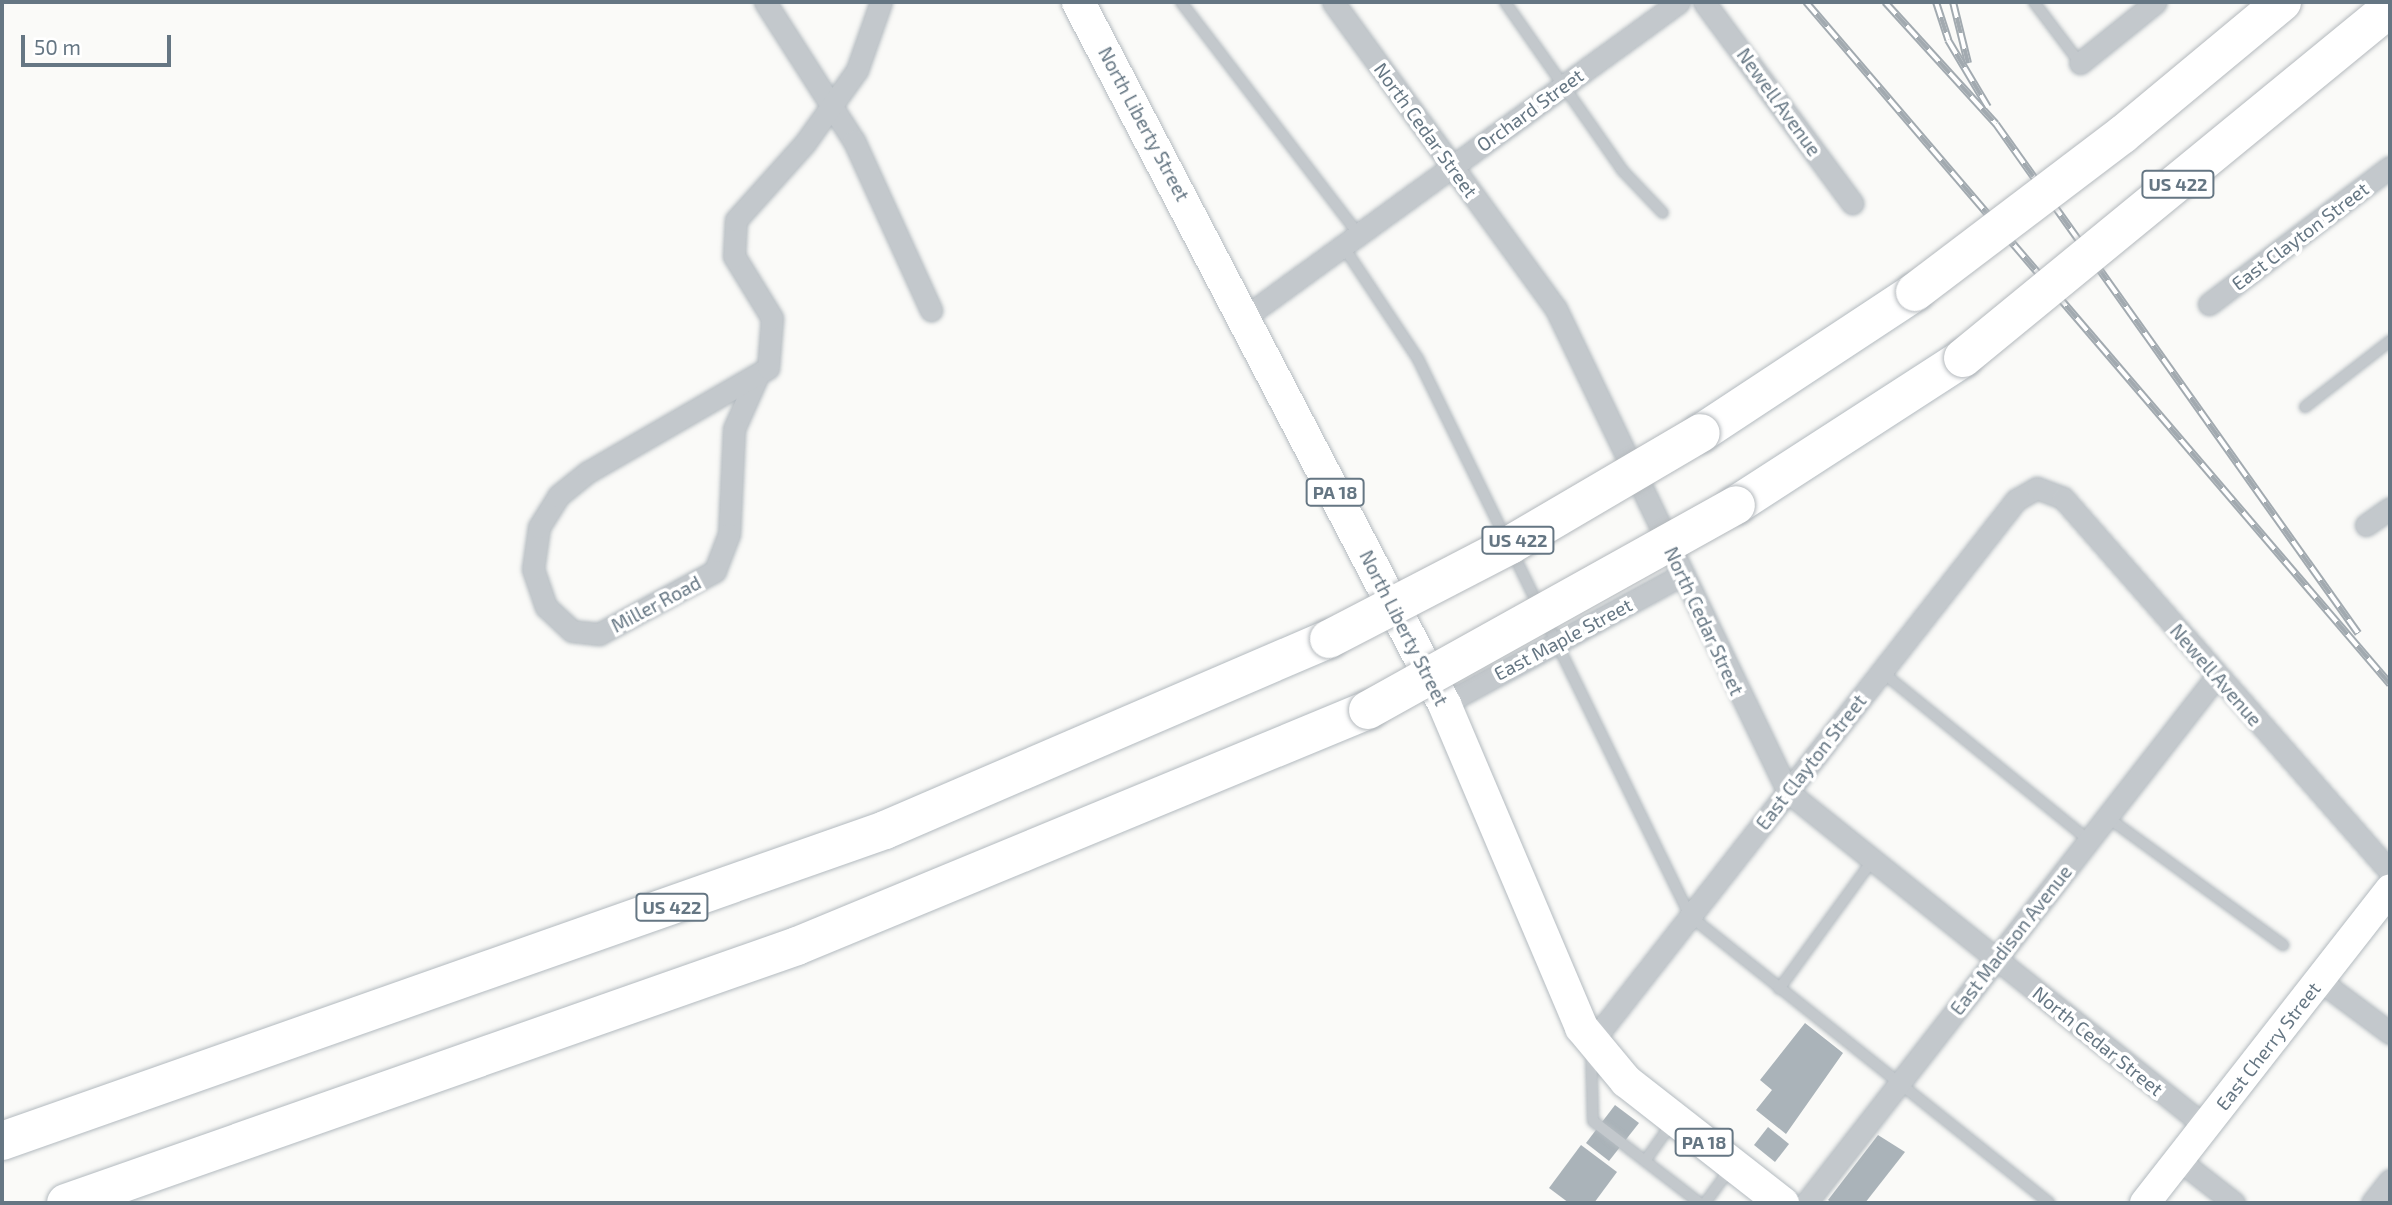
<!DOCTYPE html>
<html>
<head>
<meta charset="utf-8">
<style>
	body { margin:0 }
	#map { position:relative; width:2392px; height:1205px; overflow:hidden; background:#fafaf8; font-family:"Exo 2",sans-serif }
	div>[style] { position:absolute }
	[style*='--x'] { left:calc(var(--x)*1px); top:calc(var(--y)*1px); width:calc(var(--w)*1px); rotate:calc(var(--a)*1deg) }
	.building>* { inset:0; background:#aab3b9 }
	.roads { filter:drop-shadow(0 0 2px #b3babf) drop-shadow(0 0 2px #b3babf) }
	.lane>* { height:10px; margin:-5px; padding:0 5px; transform-origin:5px; border-radius:5px; background:#c3c8cc }
	.street>* { height:21px; margin:-10.5px; padding:0 10.5px; transform-origin:10.5px; border-radius:10.5px; background:#c3c8cc }
	.secondary>* { height:30px; margin:-15px; padding:0 15px; transform-origin:15px; border-radius:15px; background:#fff }
	.primary>* { height:33px; margin:-16.5px; padding:0 16.5px; transform-origin:16.5px; border-radius:16.5px; background:#fff }
	.highway>* { height:38px; margin:-19px; padding:0 19px; transform-origin:19px; border-radius:19px; background:#fff }
	.rail>* { height:8px; margin-top:-4px; transform-origin:0; background:repeating-linear-gradient(90deg,#fff 0 16px,#a2aab0 0 32px); box-sizing:border-box; border-block:2px solid #a2aab0 }
	.bridges { filter:drop-shadow(0 0 2px #b4b9bd) drop-shadow(0 0 2px #b4b9bd) }
	.highway-bridge>* { height:38px; margin:-19px; padding:0 19px; transform-origin:19px; border-radius:19px; background:#fff }
	span { translate:-50% -50%; white-space:nowrap; text-align:center; line-height:1.15; -webkit-text-stroke:7px #fff; paint-order:stroke }
	.shield-label span { padding:2px 5px; background:#fff; border:2px solid; border-radius:5px; -webkit-text-stroke-width:0 }
	.shield-label { font-size:18px; color:#657683; font-weight:700 }
	.street-label { font-size:19px; color:#657683 }
	.frame { position:absolute; inset:0; border:4px solid #657683; pointer-events:none }
	.scale { position:absolute; left:21px; top:35px; width:150px; height:32px; box-sizing:border-box; border:4px solid #657683; border-top:0; padding-left:9px; font-size:21px; line-height:24px; white-space:nowrap; color:#657683; -webkit-text-stroke:5px #fff; paint-order:stroke }
</style>
</head>
<body>
<div id="map">
	<div class="building">
		<i style="clip-path:polygon(1805px 1023px,1843px 1053px,1786px 1134px,1756px 1110px,1772px 1090px,1760px 1080px)"></i>
		<i style="clip-path:polygon(1615px 1105px,1639px 1123px,1609px 1161px,1586px 1143px)"></i>
		<i style="clip-path:polygon(1768px 1127px,1789px 1144px,1775px 1162px,1754px 1145px)"></i>
		<i style="clip-path:polygon(1878px 1135px,1905px 1152px,1865px 1203px,1832px 1203px,1828px 1200px)"></i>
		<i style="clip-path:polygon(1581px 1145px,1617px 1172px,1594px 1203px,1569px 1203px,1549px 1188px)"></i>
	</div>
	<div class="roads">
		<div class="lane">
			<i style="--x:1181;--y:2;--w:293;--a:52.6"></i>
			<i style="--x:1505;--y:2;--w:205;--a:55.1"></i>
			<i style="--x:1622;--y:170;--w:59;--a:46.4"></i>
			<i style="--x:2034;--y:2;--w:76;--a:53"></i>
			<i style="--x:1343;--y:246;--w:136;--a:56.4"></i>
			<i style="--x:1418;--y:359;--w:620;--a:63.97"></i>
			<i style="--x:1690;--y:916;--w:460;--a:38.6"></i>
			<i style="--x:2305;--y:407;--w:108;--a:-37.8"></i>
			<i style="--x:1882;--y:672;--w:267;--a:39.1"></i>
			<i style="--x:2107;--y:817;--w:218;--a:36"></i>
			<i style="--x:1779;--y:989;--w:158;--a:-54"></i>
			<i style="--x:1591;--y:1049;--w:72;--a:88.4"></i>
			<i style="--x:1593;--y:1121;--w:135;--a:37.5"></i>
			<i style="--x:1645;--y:1161;--w:47;--a:-54.6"></i>
			<i style="--x:1705;--y:1203;--w:42;--a:-53.7"></i>
		</div>
		<div class="street">
			<i style="--x:765;--y:2;--w:165;--a:57.4"></i>
			<i style="--x:854;--y:141;--w:186;--a:65.5"></i>
			<i style="--x:1333;--y:2;--w:379;--a:54"></i>
			<i style="--x:1556;--y:309;--w:536;--a:64.34"></i>
			<i style="--x:1788;--y:792;--w:534;--a:38.69"></i>
			<i style="--x:1704;--y:2;--w:250;--a:53.6"></i>
			<i style="--x:2080;--y:63;--w:97;--a:-38.8"></i>
			<i style="--x:2209;--y:304;--w:227;--a:-37.1"></i>
			<i style="--x:1245;--y:317;--w:536;--a:-35.97"></i>
			<i style="--x:757;--y:377;--w:57;--a:113.9"></i>
			<i style="--x:734;--y:429;--w:105;--a:92.7"></i>
			<i style="--x:729;--y:534;--w:40;--a:111"></i>
			<i style="--x:715;--y:571;--w:132;--a:151.5"></i>
			<i style="--x:599;--y:634;--w:27;--a:-174"></i>
			<i style="--x:572;--y:631;--w:35;--a:-137"></i>
			<i style="--x:546;--y:607;--w:40;--a:-108.9"></i>
			<i style="--x:533;--y:569;--w:42;--a:-81.9"></i>
			<i style="--x:539;--y:527;--w:36;--a:-58"></i>
			<i style="--x:558;--y:496;--w:38;--a:-39"></i>
			<i style="--x:588;--y:472;--w:208;--a:-30"></i>
			<i style="--x:768;--y:368;--w:50;--a:-85.4"></i>
			<i style="--x:772;--y:318;--w:73;--a:-121.5"></i>
			<i style="--x:734;--y:256;--w:36;--a:-87"></i>
			<i style="--x:736;--y:220;--w:103;--a:-48.1"></i>
			<i style="--x:805;--y:143;--w:90;--a:-54.5"></i>
			<i style="--x:857;--y:70;--w:72;--a:-70.6"></i>
			<i style="--x:2366;--y:525;--w:29;--a:-35"></i>
			<i style="--x:1444;--y:704;--w:272;--a:-28.5"></i>
			<i style="--x:2319;--y:980;--w:89;--a:36.7"></i>
			<i style="--x:1591;--y:1043;--w:690;--a:-51.95"></i>
			<i style="--x:2016;--y:500;--w:24;--a:-30"></i>
			<i style="--x:2037;--y:488;--w:28;--a:21"></i>
			<i style="--x:2063;--y:498;--w:496;--a:48.8"></i>
			<i style="--x:2179;--y:1160;--w:70;--a:38"></i>
			<i style="--x:1806;--y:1203;--w:667;--a:-52.06"></i>
			<i style="--x:2372;--y:1203;--w:29;--a:-52"></i>
		</div>
		<div class="secondary">
			<i style="--x:2145;--y:1203;--w:398;--a:-52"></i>
		</div>
		<div class="primary">
			<i style="--x:1078;--y:2;--w:792;--a:62.46"></i>
			<i style="--x:1444;--y:704;--w:351;--a:67"></i>
			<i style="--x:1581;--y:1027;--w:70;--a:50.2"></i>
			<i style="--x:1626;--y:1081;--w:198;--a:38"></i>
		</div>
		<div class="highway">
			<i style="--x:1701;--y:433;--w:256;--a:-33.4"></i>
			<i style="--x:1736;--y:505;--w:270;--a:-32.9"></i>
			<i style="--x:2;--y:1141;--w:936;--a:-19.4"></i>
			<i style="--x:885;--y:830;--w:483;--a:-23.3"></i>
			<i style="--x:66;--y:1203;--w:775;--a:-19.37"></i>
			<i style="--x:797;--y:946;--w:618;--a:-22.46"></i>
		</div>
	</div>
	<div class="rail">
		<i style="--x:1806;--y:2;--w:898;--a:49.43"></i>
		<i style="--x:1885;--y:2;--w:165;--a:47.7"></i>
		<i style="--x:1996;--y:124;--w:625;--a:54.58"></i>
		<i style="--x:1936;--y:2;--w:40;--a:72"></i>
		<i style="--x:1948;--y:40;--w:78;--a:59.2"></i>
		<i style="--x:1953;--y:2;--w:63;--a:76.2"></i>
	</div>
	<div class="bridges">
		<div class="highway-bridge">
			<i style="--x:1915;--y:292;--w:260;--a:-37.2"></i>
			<i style="--x:2122;--y:135;--w:208;--a:-39.7"></i>
			<i style="--x:1963;--y:358;--w:552;--a:-39.34"></i>
			<i style="--x:1329;--y:639;--w:204;--a:-27.4"></i>
			<i style="--x:1510;--y:545;--w:221;--a:-30.4"></i>
			<i style="--x:1368;--y:710;--w:421;--a:-29.1"></i>
		</div>
	</div>
	<div class="shield-label">
		<span style="left:2178px;top:184px">US 422</span>
		<span style="left:1335px;top:492px">PA 18</span>
		<span style="left:1518px;top:540px">US 422</span>
		<span style="left:672px;top:907px">US 422</span>
		<span style="left:1704px;top:1142px">PA 18</span>
	</div>
	<div class="street-label">
		<span style="left:1779px;top:102px;rotate:54deg">Newell Avenue</span>
		<span style="left:1530px;top:110px;rotate:-36deg">Orchard Street</span>
		<span style="left:1144px;top:124px;rotate:62deg">North Liberty Street</span>
		<span style="left:1426px;top:130px;rotate:54deg">North Cedar Street</span>
		<span style="left:2300px;top:236px;rotate:-37deg">East Clayton Street</span>
		<span style="left:656px;top:604px;rotate:-28deg">Miller Road</span>
		<span style="left:1704px;top:621px;rotate:65deg">North Cedar Street</span>
		<span style="left:1404px;top:628px;rotate:63deg">North Liberty Street</span>
		<span style="left:1563px;top:639px;rotate:-28deg">East Maple Street</span>
		<span style="left:2216px;top:675px;rotate:49deg">Newell Avenue</span>
		<span style="left:1811px;top:762px;rotate:-52deg">East Clayton Street</span>
		<span style="left:2011px;top:940px;rotate:-52deg">East Madison Avenue</span>
		<span style="left:2098px;top:1041px;rotate:39deg">North Cedar Street</span>
		<span style="left:2268px;top:1046px;rotate:-52deg">East Cherry Street</span>
	</div>
	<div class="frame"></div>
	<div class="scale">50 m</div>
</div>
</body>
</html>
